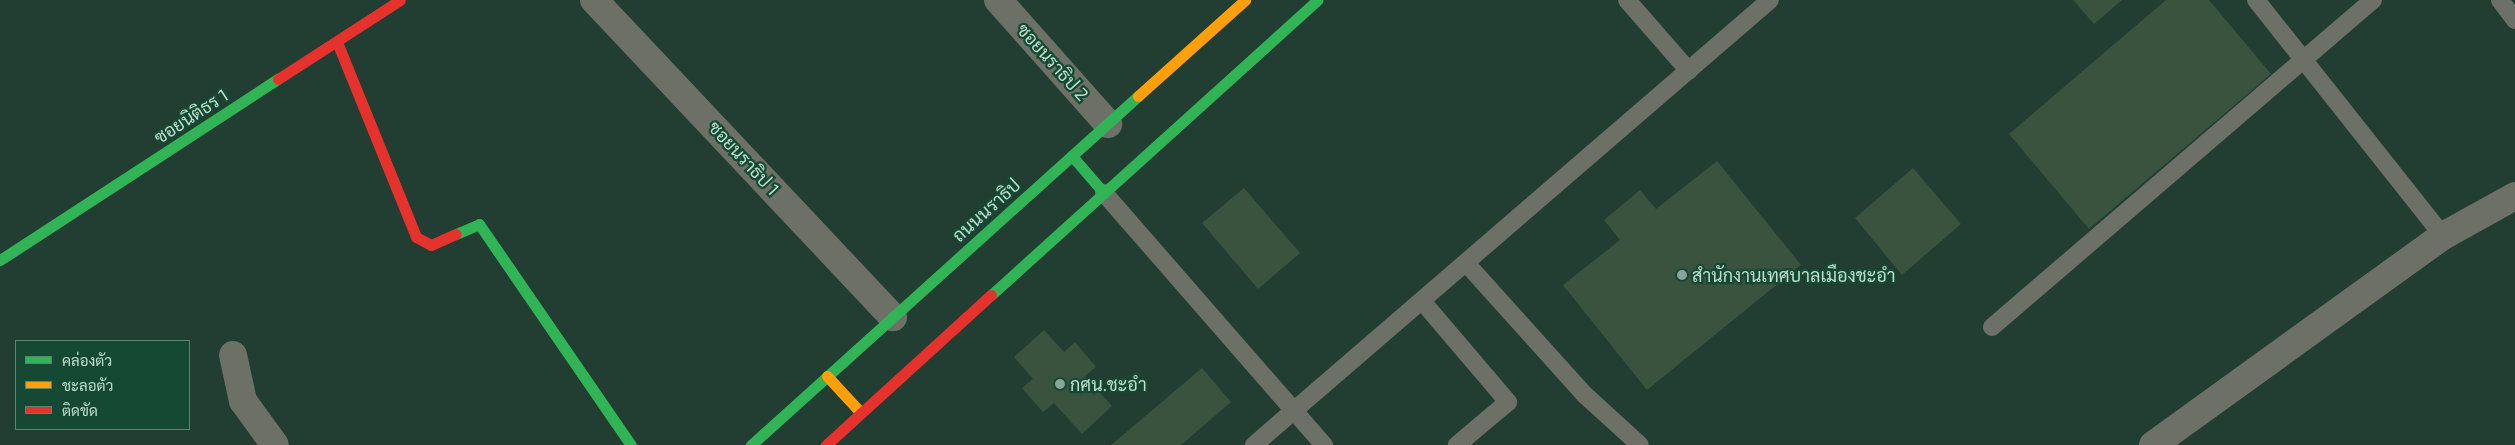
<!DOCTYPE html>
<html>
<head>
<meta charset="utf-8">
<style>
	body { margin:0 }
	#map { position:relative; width:2515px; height:445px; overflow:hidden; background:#223d32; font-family:"Exo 2",Sarabun,sans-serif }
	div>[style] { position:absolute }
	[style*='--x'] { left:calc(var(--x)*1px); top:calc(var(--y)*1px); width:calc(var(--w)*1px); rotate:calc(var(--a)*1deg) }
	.building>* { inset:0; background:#3a533f }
	.lane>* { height:18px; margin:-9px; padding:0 9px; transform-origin:9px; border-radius:9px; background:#6d7066 }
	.street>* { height:28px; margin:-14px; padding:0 14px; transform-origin:14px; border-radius:14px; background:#6d7066 }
	.fast>* { height:11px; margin:-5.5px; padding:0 5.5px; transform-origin:5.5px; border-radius:5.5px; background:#30b455 }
	.slow>* { height:11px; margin:-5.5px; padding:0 5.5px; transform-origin:5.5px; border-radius:5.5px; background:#ff9f0a }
	.jam>* { height:11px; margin:-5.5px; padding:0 5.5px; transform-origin:5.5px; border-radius:5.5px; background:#e5322d }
	.dots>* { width:14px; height:14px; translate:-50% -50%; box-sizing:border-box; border:2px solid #164933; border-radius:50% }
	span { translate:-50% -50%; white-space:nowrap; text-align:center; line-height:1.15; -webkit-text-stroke:4.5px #164933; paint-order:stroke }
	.street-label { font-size:18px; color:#bedfcd }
	.poi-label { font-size:18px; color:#bedfcd }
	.left { translate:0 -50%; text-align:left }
	.legend { position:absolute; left:15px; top:340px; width:175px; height:90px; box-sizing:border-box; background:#164933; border:1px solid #598571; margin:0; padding:6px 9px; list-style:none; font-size:15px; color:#bedfcd }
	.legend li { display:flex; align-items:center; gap:10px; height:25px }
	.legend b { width:25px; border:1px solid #598571 }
</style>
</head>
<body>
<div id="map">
	<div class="building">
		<i style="clip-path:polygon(2073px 0,2122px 0,2094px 24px)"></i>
		<i style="clip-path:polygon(2166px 0,2209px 0,2271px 74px,2089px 229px,2009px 134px)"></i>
		<i style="clip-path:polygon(1717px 161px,1801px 265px,1647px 390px,1563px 285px,1620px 240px,1604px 220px,1640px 190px,1656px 209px)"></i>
		<i style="clip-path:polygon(1913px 168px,1961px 224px,1902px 275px,1855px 218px)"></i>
		<i style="clip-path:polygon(1244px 188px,1300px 253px,1258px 289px,1202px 223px)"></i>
		<i style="clip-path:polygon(1044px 330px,1064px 352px,1075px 342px,1096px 367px,1085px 376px,1112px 406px,1082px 434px,1054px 403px,1043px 412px,1022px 388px,1033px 379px,1014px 357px)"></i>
		<i style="clip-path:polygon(1202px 368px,1231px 402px,1181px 445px,1111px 445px)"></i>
	</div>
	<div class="lane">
		<i style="--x:1627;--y:0;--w:94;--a:48.9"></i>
		<i style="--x:2256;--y:0;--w:301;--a:51.6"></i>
		<i style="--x:2500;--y:0;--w:25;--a:53"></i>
		<i style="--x:1104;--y:193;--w:335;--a:48.9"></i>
		<i style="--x:1466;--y:263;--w:178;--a:48"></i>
		<i style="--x:1585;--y:395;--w:74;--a:42.3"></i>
		<i style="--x:1422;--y:301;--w:133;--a:49.6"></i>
		<i style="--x:1508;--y:402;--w:67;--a:139.9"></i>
		<i style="--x:1992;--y:327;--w:502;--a:-40.64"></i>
		<i style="--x:1254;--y:445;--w:681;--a:-40.77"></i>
	</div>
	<div class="street">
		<i style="--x:594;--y:0;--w:436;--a:46.7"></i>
		<i style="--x:998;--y:0;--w:166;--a:48.4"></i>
		<i style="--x:233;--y:355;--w:47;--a:77.7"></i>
		<i style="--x:243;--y:401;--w:54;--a:54"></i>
		<i style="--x:2153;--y:445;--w:357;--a:-35.8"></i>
		<i style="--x:2443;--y:236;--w:82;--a:-29.1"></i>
	</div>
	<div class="fast">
		<i style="--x:1072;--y:156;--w:49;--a:49.1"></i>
		<i style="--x:456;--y:234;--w:25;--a:-23"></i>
		<i style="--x:479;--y:224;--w:268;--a:55.5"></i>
		<i style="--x:0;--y:260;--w:332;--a:-33.1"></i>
		<i style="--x:991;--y:295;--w:440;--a:-42.1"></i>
		<i style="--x:751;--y:445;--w:521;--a:-42.04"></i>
	</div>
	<div class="slow">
		<i style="--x:1138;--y:96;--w:144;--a:-41.9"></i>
		<i style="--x:827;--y:376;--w:50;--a:47.4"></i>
	</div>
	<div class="jam">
		<i style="--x:337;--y:42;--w:210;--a:67.9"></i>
		<i style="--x:416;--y:237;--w:17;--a:28"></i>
		<i style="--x:431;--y:245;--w:27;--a:-24"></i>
		<i style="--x:278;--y:79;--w:145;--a:-32.9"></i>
		<i style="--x:826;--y:445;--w:223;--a:-42.3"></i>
	</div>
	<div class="dots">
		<i style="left:1682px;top:275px;background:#87a697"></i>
		<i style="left:1060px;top:384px;background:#87a697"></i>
	</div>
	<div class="street-label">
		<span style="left:1053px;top:62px;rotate:48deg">ซอยนราธิป 2</span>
		<span style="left:191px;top:116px;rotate:-33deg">ซอยนิติธร 1</span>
		<span style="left:744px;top:158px;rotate:47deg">ซอยนราธิป 1</span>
		<span style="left:986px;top:210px;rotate:-42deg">ถนนนราธิป</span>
	</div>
	<div class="poi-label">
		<span class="left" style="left:1692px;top:275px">สํานักงานเทศบาลเมืองชะอำ</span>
		<span class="left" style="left:1070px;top:384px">กศน.ชะอำ</span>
	</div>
	<ul class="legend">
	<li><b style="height:6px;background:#30b455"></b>คล่องตัว</li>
	<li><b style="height:6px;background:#ff9f0a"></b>ชะลอตัว</li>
	<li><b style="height:6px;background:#e5322d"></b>ติดขัด</li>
	</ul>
</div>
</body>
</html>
